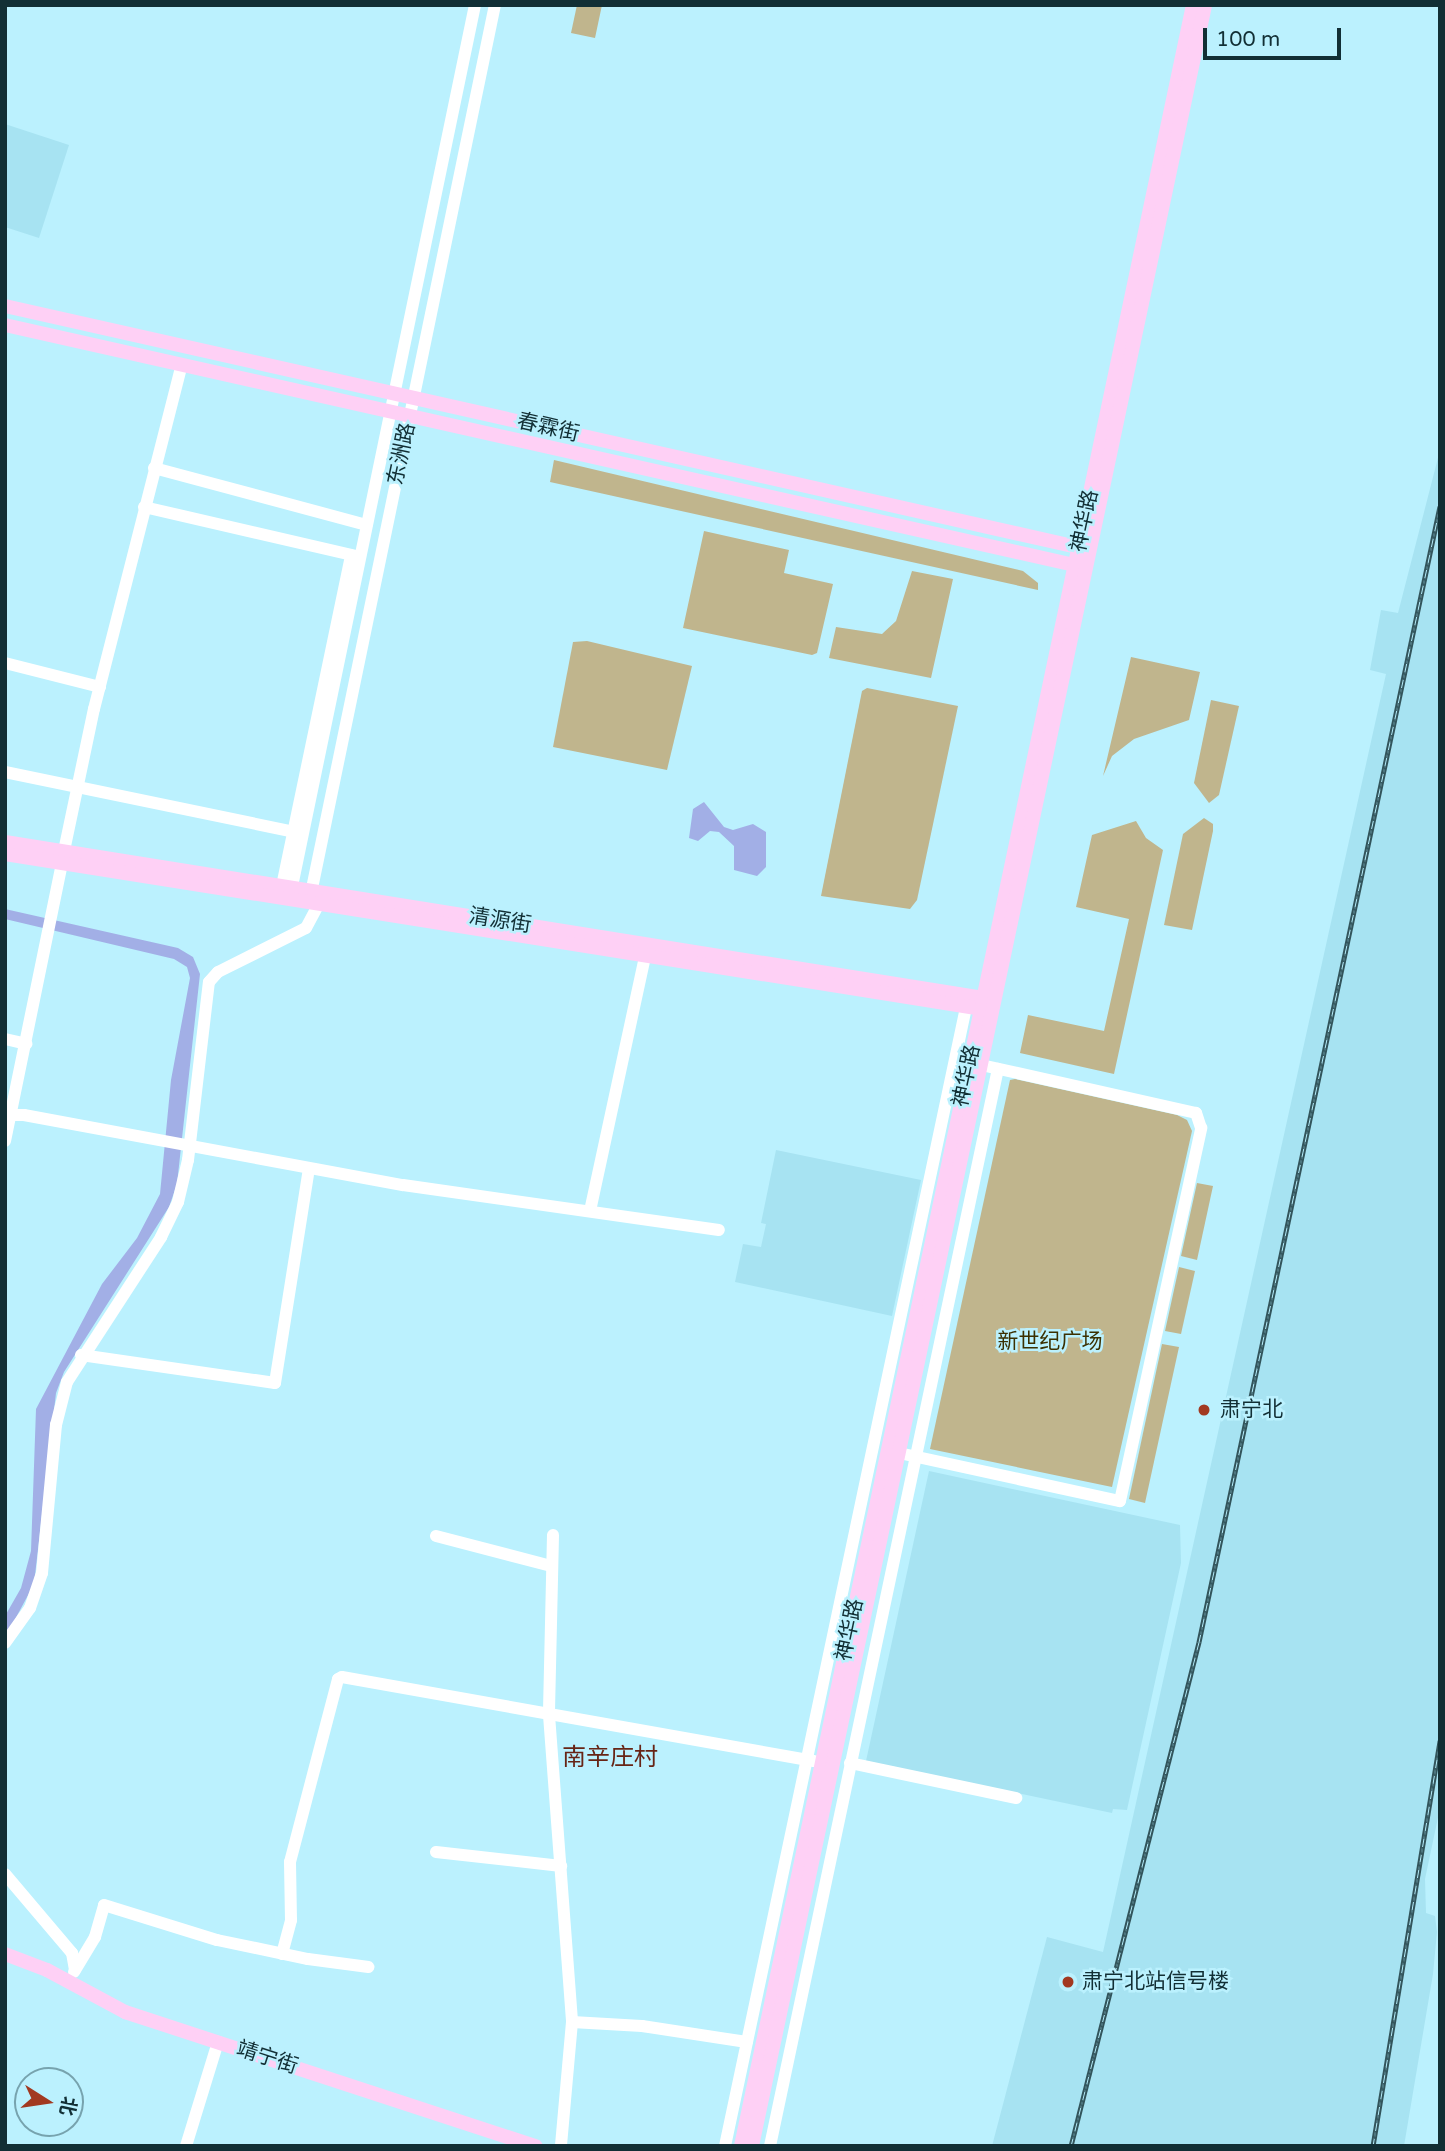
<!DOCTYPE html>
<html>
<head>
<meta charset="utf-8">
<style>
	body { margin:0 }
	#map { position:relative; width:1445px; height:2151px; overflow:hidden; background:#bbf1fe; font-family:"Varela Round","Noto Sans SC",sans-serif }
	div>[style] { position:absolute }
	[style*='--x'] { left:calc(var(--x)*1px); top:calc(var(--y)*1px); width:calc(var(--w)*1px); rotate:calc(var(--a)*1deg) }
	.built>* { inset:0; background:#a7e3f2 }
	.green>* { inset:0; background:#c0b58d }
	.water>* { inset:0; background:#a2afe6 }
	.minor>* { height:12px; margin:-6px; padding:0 6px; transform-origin:6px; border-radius:6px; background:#fff }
	.major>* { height:14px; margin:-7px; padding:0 7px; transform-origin:7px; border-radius:7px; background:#fed0f5 }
	.rail>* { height:5px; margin-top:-2.5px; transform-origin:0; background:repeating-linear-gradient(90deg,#bbf1fe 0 8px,#32545b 0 16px); box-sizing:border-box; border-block:2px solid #32545b }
	.dots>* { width:19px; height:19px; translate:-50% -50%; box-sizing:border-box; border:4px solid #bbf1fe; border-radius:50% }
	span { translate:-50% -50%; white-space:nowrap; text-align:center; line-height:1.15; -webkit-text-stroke:5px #bbf1fe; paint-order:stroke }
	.street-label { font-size:21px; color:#122f35 }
	.park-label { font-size:21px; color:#3b2f00 }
	.poi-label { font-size:21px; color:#122f35 }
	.left { translate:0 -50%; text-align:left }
	.quarter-label { font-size:24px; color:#672415 }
	.frame { position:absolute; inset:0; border:7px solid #122f35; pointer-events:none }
	.north { position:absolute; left:14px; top:2067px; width:70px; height:70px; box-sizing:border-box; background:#bbf1fe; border:2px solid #77a3ae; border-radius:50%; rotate:102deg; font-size:19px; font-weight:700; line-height:28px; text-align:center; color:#122f35 }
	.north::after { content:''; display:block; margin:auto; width:24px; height:32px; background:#a23921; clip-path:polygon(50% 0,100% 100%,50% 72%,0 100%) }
	.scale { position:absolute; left:1203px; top:28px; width:138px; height:32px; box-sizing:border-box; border:4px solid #122f35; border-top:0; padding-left:9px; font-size:21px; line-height:24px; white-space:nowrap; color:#122f35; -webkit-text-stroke:5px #bbf1fe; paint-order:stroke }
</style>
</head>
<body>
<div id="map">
	<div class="built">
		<i style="clip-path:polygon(5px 124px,69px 145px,39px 238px,5px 227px)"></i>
		<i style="clip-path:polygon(1440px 450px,1440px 1808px,1425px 1879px,1426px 1913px,1435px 1916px,1437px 1932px,1433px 1974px,1404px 2146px,992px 2146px,1047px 1937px,1103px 1952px,1386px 674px,1370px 670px,1381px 610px,1398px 613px)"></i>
		<i style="clip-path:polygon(776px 1150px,921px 1180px,892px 1316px,735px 1282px,743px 1244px,761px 1247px,766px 1224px,761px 1223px)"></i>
		<i style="clip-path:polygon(929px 1471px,1180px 1525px,1181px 1563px,1127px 1810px,1113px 1809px,1112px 1813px,866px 1761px)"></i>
	</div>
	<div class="green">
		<i style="clip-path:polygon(577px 5px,602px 5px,595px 38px,571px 33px)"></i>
		<i style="clip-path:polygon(554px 460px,1023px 571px,1038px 583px,1038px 590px,550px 482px)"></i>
		<i style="clip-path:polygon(704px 531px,789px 550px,784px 573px,833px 584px,817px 653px,812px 655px,683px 628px)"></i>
		<i style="clip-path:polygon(912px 571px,953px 579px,931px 678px,829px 658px,836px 627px,882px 634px,896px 621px)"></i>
		<i style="clip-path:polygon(587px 641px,692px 666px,667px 770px,553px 747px,573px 642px)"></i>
		<i style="clip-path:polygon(1131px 657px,1200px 672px,1189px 720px,1134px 739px,1112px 756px,1103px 776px)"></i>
		<i style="clip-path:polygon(867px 688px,958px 706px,917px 900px,910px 909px,821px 896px,862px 691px)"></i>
		<i style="clip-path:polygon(1211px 700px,1239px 706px,1219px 795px,1209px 803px,1194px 783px)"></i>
		<i style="clip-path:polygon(1204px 818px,1213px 824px,1213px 831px,1192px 930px,1164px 925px,1183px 834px)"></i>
		<i style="clip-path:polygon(1136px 821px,1146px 838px,1163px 850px,1114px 1074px,1020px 1053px,1028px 1015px,1104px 1031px,1129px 919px,1076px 907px,1092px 835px)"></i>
		<i style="clip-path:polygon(1015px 1079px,1177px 1115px,1187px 1120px,1192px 1131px,1112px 1487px,930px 1449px,1010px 1080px)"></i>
		<i style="clip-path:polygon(1197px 1183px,1213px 1186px,1197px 1260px,1181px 1256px)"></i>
		<i style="clip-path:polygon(1179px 1267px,1195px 1271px,1181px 1334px,1165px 1331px)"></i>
		<i style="clip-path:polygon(1162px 1344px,1179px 1347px,1145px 1503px,1129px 1499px)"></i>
	</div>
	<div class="water">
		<i style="clip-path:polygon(704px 802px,724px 827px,733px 830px,753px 824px,766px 832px,766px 867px,757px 876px,734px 870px,734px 846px,719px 832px,710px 831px,698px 841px,689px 838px,693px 809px)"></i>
		<i style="clip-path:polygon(5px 909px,178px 948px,193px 957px,200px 974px,177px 1184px,169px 1207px,64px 1372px,56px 1393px,34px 1584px,5px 1638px,5px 1616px,21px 1588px,31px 1551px,36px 1409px,102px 1284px,137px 1238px,160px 1194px,171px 1080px,190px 978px,187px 967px,174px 959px,5px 919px)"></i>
	</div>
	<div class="minor">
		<i style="--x:154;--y:468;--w:220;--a:15"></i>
		<i style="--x:144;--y:507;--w:219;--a:13"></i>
		<i style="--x:5;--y:663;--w:98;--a:14.2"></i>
		<i style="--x:5;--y:772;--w:300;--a:11.7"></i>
		<i style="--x:64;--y:851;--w:145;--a:-78.1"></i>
		<i style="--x:94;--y:709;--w:355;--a:-75.7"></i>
		<i style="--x:282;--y:886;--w:338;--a:-78.2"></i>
		<i style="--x:290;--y:896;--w:910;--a:-78.27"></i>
		<i style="--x:310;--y:898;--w:912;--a:-78.3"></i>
		<i style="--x:5;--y:1039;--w:22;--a:13"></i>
		<i style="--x:5;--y:1115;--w:19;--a:0"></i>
		<i style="--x:24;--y:1115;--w:385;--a:10.5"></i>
		<i style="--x:403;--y:1185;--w:319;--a:8.1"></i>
		<i style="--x:5;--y:1141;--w:284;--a:-78.4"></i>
		<i style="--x:590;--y:1211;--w:261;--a:-77.8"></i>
		<i style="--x:81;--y:1355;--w:196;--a:8.2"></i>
		<i style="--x:275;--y:1383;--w:217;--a:-81"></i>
		<i style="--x:899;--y:1453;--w:226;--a:12.3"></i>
		<i style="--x:1120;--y:1501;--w:382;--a:-77.7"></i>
		<i style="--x:1201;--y:1128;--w:16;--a:-108"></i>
		<i style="--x:1196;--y:1113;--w:220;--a:-167.4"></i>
		<i style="--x:553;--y:1535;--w:180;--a:91.3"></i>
		<i style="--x:549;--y:1715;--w:308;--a:85.7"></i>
		<i style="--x:572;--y:2022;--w:124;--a:95.1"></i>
		<i style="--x:436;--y:1536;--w:119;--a:14.6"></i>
		<i style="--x:5;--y:1643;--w:43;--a:-54.5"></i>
		<i style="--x:30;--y:1608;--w:37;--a:-71"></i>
		<i style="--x:42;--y:1573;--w:149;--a:-84.6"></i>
		<i style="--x:56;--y:1425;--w:44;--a:-75.7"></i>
		<i style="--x:67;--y:1382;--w:173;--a:-57"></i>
		<i style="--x:161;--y:1237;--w:39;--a:-64"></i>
		<i style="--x:178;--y:1202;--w:43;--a:-76.6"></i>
		<i style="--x:188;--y:1160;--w:179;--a:-83.3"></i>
		<i style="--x:209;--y:982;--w:13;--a:-48"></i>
		<i style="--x:218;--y:972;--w:98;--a:-26.6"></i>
		<i style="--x:306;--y:928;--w:27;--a:-62"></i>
		<i style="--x:850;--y:1763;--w:170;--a:11.9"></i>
		<i style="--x:436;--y:1852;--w:126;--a:6.4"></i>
		<i style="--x:5;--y:1874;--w:104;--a:49.7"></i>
		<i style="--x:72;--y:1953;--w:17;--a:80"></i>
		<i style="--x:282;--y:1954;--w:35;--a:-75"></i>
		<i style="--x:291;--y:1920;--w:58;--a:-91"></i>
		<i style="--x:290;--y:1862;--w:189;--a:-75.3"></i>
		<i style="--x:338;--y:1679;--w:4;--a:-27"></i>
		<i style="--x:342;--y:1677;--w:479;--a:10.1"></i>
		<i style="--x:74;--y:1972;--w:41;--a:-59"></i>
		<i style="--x:95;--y:1937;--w:33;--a:-74"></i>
		<i style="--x:104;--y:1905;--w:118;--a:17.2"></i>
		<i style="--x:217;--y:1940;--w:93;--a:11.8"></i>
		<i style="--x:308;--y:1959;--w:61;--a:7.6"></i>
		<i style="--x:572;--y:2022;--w:70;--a:3.3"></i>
		<i style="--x:642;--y:2026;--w:106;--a:8.7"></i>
		<i style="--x:186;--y:2146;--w:109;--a:-72.9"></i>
		<i style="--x:725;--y:2146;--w:1164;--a:-78.05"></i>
		<i style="--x:770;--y:2146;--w:1101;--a:-78.05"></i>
	</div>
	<div class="major">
		<i style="--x:5;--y:306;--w:1108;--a:12.67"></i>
		<i style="--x:5;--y:325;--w:1105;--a:12.65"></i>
		<i style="--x:5;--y:842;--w:997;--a:9.06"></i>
		<i style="--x:5;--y:854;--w:996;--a:9.01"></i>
		<i style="--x:5;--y:1954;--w:45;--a:20.9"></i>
		<i style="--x:47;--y:1970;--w:89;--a:28.3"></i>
		<i style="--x:125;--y:2012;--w:432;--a:18.1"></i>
		<i style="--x:741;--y:2146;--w:2188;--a:-78.08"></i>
		<i style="--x:752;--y:2146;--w:2188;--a:-78.05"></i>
	</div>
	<div class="rail">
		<i style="--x:1071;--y:2146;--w:520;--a:-75.75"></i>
		<i style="--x:1199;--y:1642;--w:1161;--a:-78.02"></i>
		<i style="--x:1373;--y:2146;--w:411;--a:-80.6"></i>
	</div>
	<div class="dots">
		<i style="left:1204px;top:1410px;background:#a23921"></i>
		<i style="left:1068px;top:1982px;background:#a23921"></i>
	</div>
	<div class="street-label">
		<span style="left:548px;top:428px;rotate:13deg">春霖街</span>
		<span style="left:402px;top:454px;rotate:-78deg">东洲路</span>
		<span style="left:1085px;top:521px;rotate:-78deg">神华路</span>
		<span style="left:500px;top:921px;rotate:9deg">清源街</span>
		<span style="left:967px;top:1076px;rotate:-78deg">神华路</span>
		<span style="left:850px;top:1630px;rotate:-78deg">神华路</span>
		<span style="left:267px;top:2058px;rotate:18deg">靖宁街</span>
	</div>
	<div class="park-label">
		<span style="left:1050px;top:1342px">新世纪广场</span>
	</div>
	<div class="poi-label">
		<span class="left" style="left:1220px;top:1410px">肃宁北</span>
		<span class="left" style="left:1082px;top:1982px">肃宁北站信号楼</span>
	</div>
	<div class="quarter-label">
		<span style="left:610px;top:1758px">南辛庄村</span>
	</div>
	<div class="frame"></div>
	<div class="north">北</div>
	<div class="scale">100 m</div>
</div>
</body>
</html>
